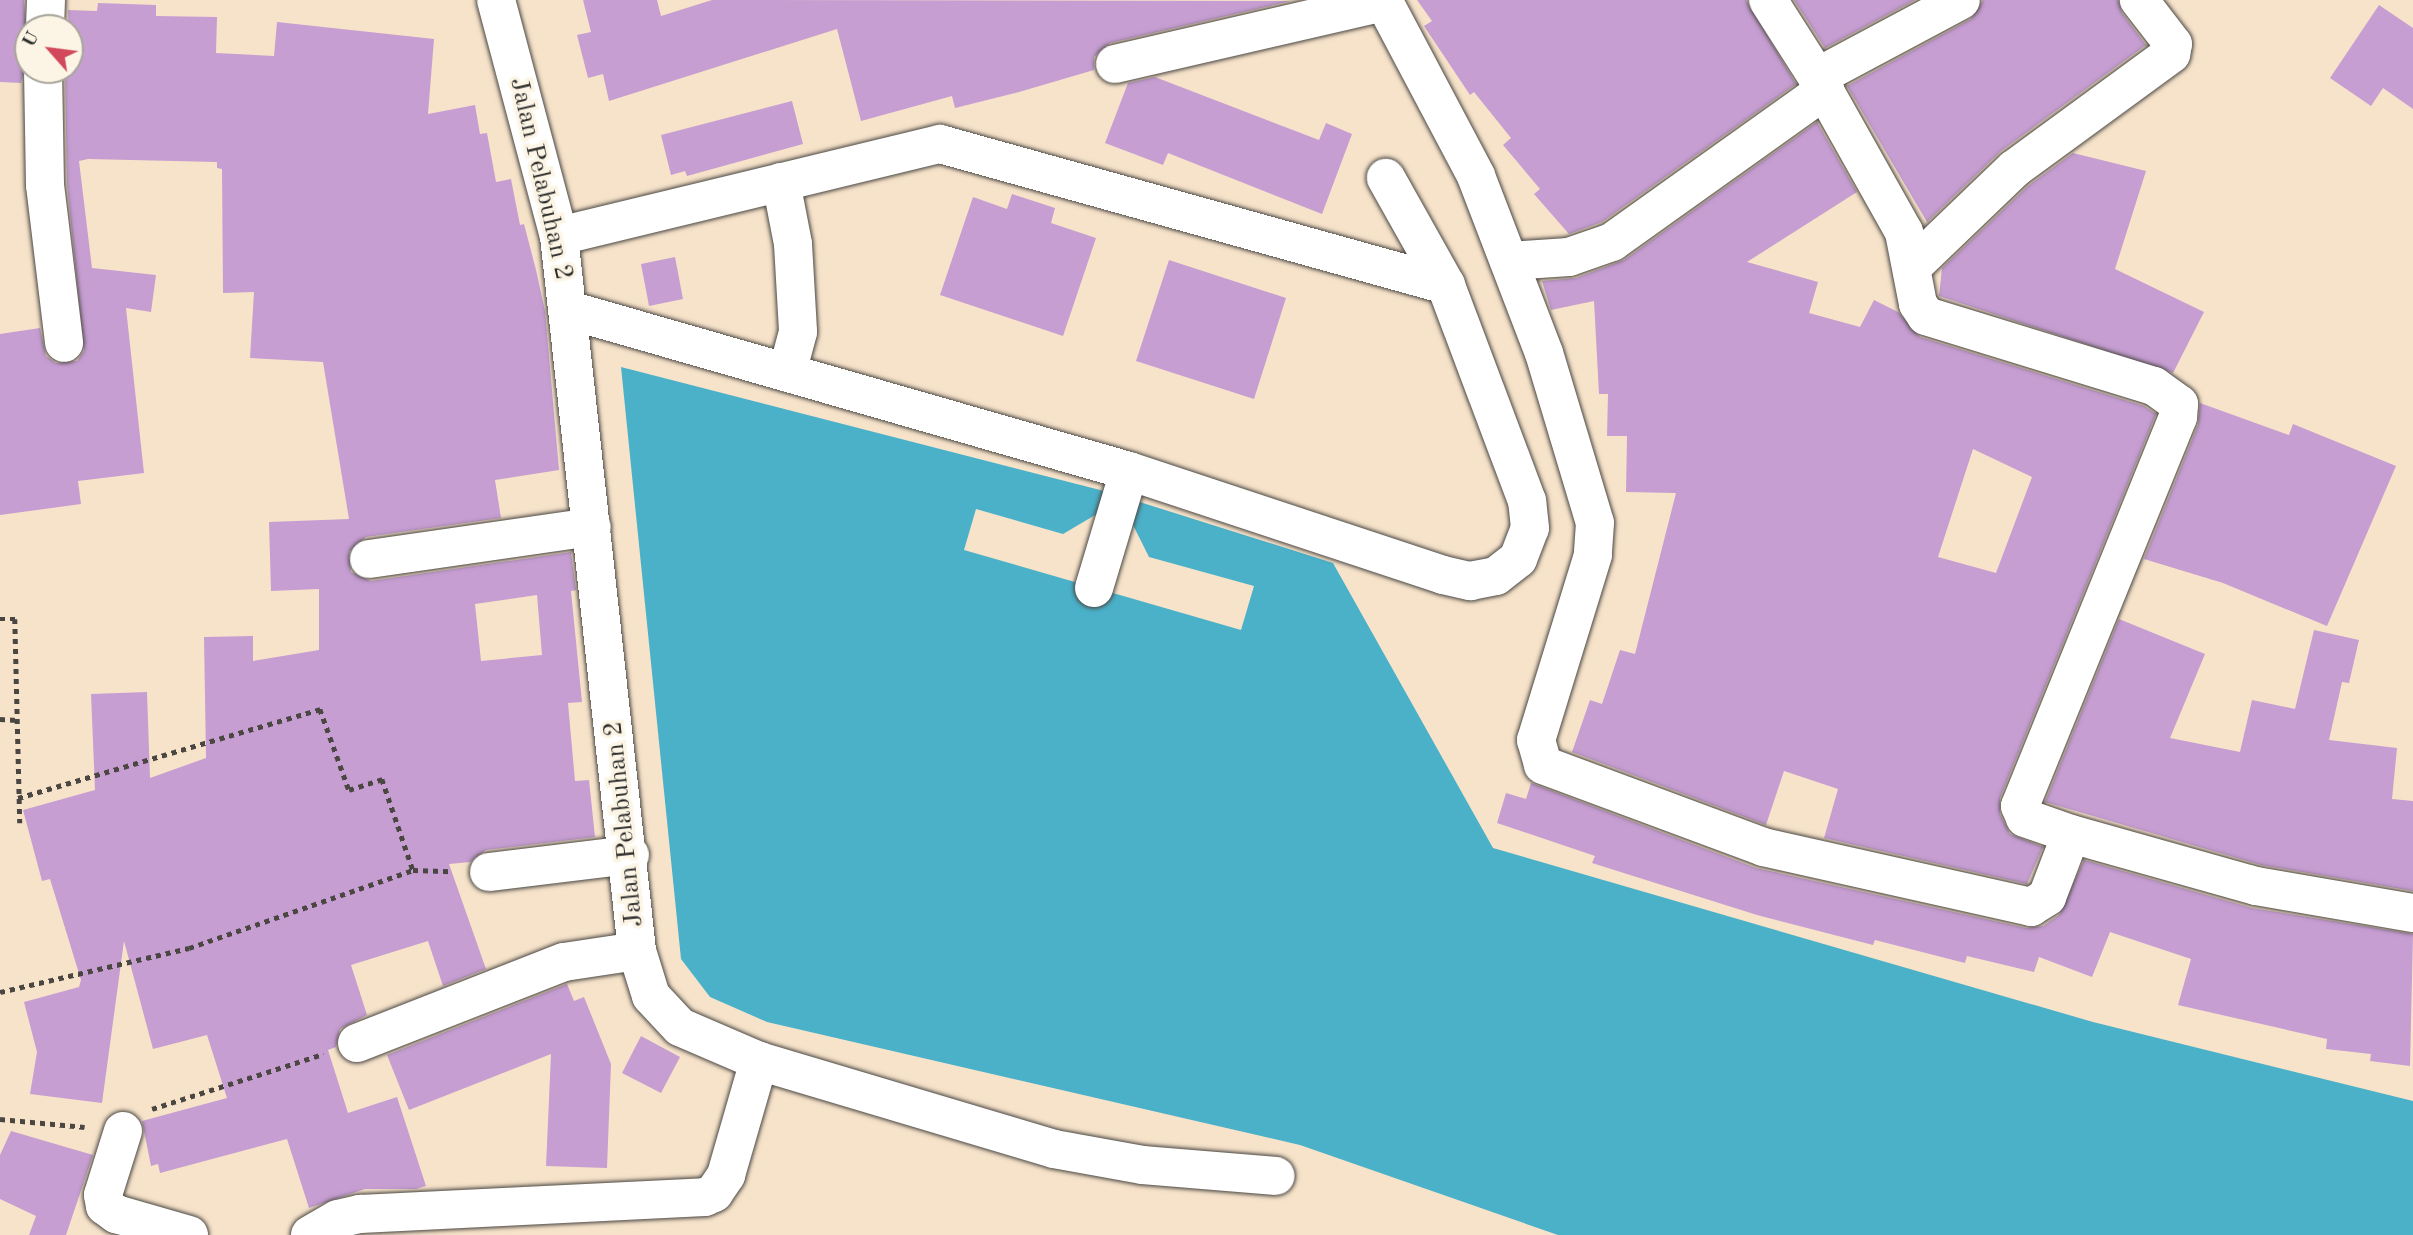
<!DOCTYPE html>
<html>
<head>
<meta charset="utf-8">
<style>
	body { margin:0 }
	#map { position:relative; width:2413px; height:1235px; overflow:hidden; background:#f7e3ca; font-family:"Old Standard TT",serif }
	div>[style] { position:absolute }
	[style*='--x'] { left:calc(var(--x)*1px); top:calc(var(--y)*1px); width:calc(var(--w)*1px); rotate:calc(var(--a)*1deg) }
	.water>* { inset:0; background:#4ab1c9 }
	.pier>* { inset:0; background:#f7e3ca }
	.building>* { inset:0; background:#c69ed2 }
	.path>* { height:4.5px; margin-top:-2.25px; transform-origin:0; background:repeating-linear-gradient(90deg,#4a4743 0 5px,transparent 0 10px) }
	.roads { filter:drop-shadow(0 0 2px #4a4743) drop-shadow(0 0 2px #4a4743) }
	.minor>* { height:38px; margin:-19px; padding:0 19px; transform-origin:19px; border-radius:19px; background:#fff }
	span { translate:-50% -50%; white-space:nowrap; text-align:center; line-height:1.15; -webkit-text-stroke:7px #fcf5e5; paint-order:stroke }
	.street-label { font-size:26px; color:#2b2b2b }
	.north { position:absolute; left:14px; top:14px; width:70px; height:70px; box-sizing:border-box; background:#fcf5e5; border:2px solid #a8a49b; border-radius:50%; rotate:298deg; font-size:19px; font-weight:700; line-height:28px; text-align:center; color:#2b2b2b }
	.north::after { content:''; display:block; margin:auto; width:24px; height:32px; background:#d1495b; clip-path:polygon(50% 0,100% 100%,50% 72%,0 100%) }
</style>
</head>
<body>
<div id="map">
	<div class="water">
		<i style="clip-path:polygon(621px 367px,1108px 492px,1333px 563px,1493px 848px,2093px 1022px,2413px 1101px,2413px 1235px,1558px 1235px,1300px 1145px,767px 1022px,710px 997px,681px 959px)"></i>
	</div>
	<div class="pier">
		<i style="clip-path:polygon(976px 509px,1063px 534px,1102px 511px,1130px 519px,1149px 557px,1254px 586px,1241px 630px,964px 550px)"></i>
	</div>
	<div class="building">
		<i style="clip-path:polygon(0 0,24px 0,28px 55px,21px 83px,0 82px)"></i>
		<i style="clip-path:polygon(583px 0,657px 0,661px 16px,712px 0,1291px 1px,1110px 43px,1094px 57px,1094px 70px,1019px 92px,955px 108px,952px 96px,861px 121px,837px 29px,609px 101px,603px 74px,588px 78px,577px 35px,591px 32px)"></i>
		<i style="clip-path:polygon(1417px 0,1746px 0,1796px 84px,1602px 222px,1569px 234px,1534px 194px,1540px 189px,1503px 145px,1511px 138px,1474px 92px,1470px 95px,1424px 26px,1432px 21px)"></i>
		<i style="clip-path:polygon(1794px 0,1915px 0,1825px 48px)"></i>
		<i style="clip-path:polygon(1983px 0,2118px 0,2122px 13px,2146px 45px,2001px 151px,1927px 222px,1847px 86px,1971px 19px)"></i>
		<i style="clip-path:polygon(evenodd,98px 3px,156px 5px,156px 16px,217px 17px,216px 53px,274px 56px,277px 22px,434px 39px,428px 114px,475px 105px,480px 134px,487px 133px,496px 182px,511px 179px,520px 225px,524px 224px,536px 270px,545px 311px,559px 470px,495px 480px,501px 518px,366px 537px,349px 552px,351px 572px,371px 581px,571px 552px,576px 590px,571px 591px,582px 702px,568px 703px,575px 781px,589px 780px,595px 837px,486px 850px,470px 862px,449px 864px,486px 969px,443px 986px,428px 941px,351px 965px,367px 1015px,340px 1029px,336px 1047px,328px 1050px,348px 1113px,397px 1097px,426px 1186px,416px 1189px,365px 1189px,309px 1208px,287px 1139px,160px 1173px,158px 1164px,151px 1166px,142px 1121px,227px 1098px,207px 1035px,153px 1049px,124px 941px,102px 1103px,30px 1094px,37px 1052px,24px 1002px,79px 987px,81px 980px,50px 879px,42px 881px,23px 810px,95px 790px,91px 694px,147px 692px,150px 778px,206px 758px,204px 637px,253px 636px,253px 661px,319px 650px,319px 589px,271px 591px,269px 522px,349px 519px,323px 362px,250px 358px,254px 292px,223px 293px,222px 169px,217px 168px,217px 162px,88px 159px,79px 161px,92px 268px,156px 275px,151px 312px,126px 308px,144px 473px,78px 481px,81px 504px,0 515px,0 334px,40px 328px,46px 356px,56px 363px,77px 361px,84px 351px,67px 184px,65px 70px,70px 70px,68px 10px,97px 11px,98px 3px,537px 595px,542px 655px,481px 661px,475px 604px,537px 595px)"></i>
		<i style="clip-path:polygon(2379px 5px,2413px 28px,2413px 109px,2383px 88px,2371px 106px,2330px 78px)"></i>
		<i style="clip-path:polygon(1155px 77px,1319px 140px,1326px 123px,1352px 134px,1322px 214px,1168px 153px,1163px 165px,1105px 143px,1128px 83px)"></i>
		<i style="clip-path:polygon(792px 101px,803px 144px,687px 176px,685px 171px,671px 175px,661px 135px)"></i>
		<i style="clip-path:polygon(evenodd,1817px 122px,1857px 192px,1747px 262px,1818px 282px,1809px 313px,1860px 327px,1874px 300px,1898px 312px,1920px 337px,2144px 406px,2156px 414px,2000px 798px,2000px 814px,2010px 834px,2043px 847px,2027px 884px,1824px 838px,1838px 789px,1784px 771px,1766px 825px,1572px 752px,1590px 700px,1602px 704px,1620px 650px,1635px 654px,1676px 493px,1626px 492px,1627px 436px,1607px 436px,1608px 394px,1599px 394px,1594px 301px,1551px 310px,1542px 281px,1576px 278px,1624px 260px,1817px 122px,1973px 449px,2032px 477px,1996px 573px,1938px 557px,1973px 449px)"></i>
		<i style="clip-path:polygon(2073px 153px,2146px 171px,2115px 269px,2204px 312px,2173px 373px,1939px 296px,1942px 268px,2028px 186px)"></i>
		<i style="clip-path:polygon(1012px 194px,1055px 208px,1051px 223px,1096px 238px,1063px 336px,940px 295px,973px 197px,1007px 209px)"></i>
		<i style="clip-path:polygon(675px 257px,683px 299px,649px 306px,641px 264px)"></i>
		<i style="clip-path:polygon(1169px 260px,1286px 298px,1254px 399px,1136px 361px)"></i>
		<i style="clip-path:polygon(2200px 403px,2289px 435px,2293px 424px,2396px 466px,2327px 626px,2223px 583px,2144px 559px,2198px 425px)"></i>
		<i style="clip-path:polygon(2119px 619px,2205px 654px,2170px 738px,2240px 752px,2252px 700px,2295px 709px,2314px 630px,2359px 640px,2349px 683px,2342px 682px,2329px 740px,2397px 748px,2392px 799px,2413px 801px,2413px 891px,2261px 865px,2045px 802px)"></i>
		<i style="clip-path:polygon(1531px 783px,1756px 868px,2026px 928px,2043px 926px,2059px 915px,2084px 860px,2252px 908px,2413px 934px,2410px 1066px,2370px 1061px,2371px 1054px,2326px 1049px,2327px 1039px,2178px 1005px,2191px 959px,2110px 932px,2092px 977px,2039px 957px,2034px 972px,1967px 956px,1965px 963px,1875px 940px,1873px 945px,1757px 915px,1592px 863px,1595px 856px,1497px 823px,1506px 793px,1526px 799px)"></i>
		<i style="clip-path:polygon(567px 984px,574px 1001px,584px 997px,611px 1064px,607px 1168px,546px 1166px,551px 1054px,409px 1110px,387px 1055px)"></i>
		<i style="clip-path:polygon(641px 1036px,680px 1057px,661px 1093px,622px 1073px)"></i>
		<i style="clip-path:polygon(11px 1131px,93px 1155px,66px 1235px,29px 1235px,36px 1216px,0 1199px,0 1155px)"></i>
	</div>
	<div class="path">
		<i style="--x:0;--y:619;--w:15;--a:0"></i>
		<i style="--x:15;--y:619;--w:204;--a:88.6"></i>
		<i style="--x:0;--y:719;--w:17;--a:3"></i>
		<i style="--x:18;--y:798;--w:315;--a:-16.4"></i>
		<i style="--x:320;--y:709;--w:86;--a:70.3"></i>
		<i style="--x:349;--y:790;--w:35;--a:-18"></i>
		<i style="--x:382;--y:779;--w:96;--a:71.2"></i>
		<i style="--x:413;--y:870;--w:38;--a:2"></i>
		<i style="--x:0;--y:992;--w:194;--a:-13.1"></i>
		<i style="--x:189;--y:948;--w:237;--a:-19.2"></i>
		<i style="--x:152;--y:1109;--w:180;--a:-17.8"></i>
		<i style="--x:0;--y:1119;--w:85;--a:5.4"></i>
	</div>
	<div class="roads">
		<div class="minor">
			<i style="--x:496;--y:0;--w:244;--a:75.1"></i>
			<i style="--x:559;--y:236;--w:719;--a:83.77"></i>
			<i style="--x:637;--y:951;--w:47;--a:72.7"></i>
			<i style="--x:651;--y:996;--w:42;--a:46.9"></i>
			<i style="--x:680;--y:1027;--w:86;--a:23.3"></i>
			<i style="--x:759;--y:1061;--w:308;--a:16.6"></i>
			<i style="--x:1054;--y:1149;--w:90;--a:10.2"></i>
			<i style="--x:1143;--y:1165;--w:133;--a:4.7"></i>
			<i style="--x:1383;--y:0;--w:199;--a:62.1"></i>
			<i style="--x:1476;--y:176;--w:190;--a:69"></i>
			<i style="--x:1544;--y:353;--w:177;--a:73.3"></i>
			<i style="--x:1595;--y:523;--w:32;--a:94"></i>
			<i style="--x:1593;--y:555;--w:194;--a:107.1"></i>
			<i style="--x:1536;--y:740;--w:26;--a:74"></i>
			<i style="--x:1543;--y:765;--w:235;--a:20.4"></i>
			<i style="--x:1763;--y:847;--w:275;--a:12.6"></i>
			<i style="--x:2031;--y:907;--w:19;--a:-32"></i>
			<i style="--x:2047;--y:897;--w:67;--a:-69.1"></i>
			<i style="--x:2071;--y:834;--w:192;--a:15.7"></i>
			<i style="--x:2256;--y:886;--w:159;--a:9.8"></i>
			<i style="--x:1768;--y:0;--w:91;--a:57.5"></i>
			<i style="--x:1817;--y:77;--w:178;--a:60.7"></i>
			<i style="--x:1904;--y:232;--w:73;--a:79"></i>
			<i style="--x:1918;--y:304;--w:14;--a:56"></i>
			<i style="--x:1926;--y:316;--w:239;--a:17.1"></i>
			<i style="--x:2154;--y:386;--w:31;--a:36"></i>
			<i style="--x:2179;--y:404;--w:13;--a:94"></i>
			<i style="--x:2178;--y:417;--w:420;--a:112.1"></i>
			<i style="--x:2020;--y:806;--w:13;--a:67"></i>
			<i style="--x:2025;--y:818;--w:49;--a:19.2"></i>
			<i style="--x:45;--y:28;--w:28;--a:-88"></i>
			<i style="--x:1115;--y:64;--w:276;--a:-13"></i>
			<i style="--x:43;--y:70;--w:115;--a:89"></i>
			<i style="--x:45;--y:185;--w:159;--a:83.1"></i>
			<i style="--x:1817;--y:77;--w:163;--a:-28.1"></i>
			<i style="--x:781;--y:182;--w:63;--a:79"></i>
			<i style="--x:793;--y:244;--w:88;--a:86.7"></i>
			<i style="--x:798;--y:332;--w:42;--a:105"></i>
			<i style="--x:559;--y:236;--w:392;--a:-13.6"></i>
			<i style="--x:940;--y:144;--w:525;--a:15.57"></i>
			<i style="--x:1509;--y:261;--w:60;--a:-3.8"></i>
			<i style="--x:1569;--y:257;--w:46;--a:-19.2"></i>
			<i style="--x:1612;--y:242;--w:262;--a:-35.5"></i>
			<i style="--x:1914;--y:265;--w:139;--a:-43.8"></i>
			<i style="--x:2014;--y:169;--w:195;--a:-36.2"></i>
			<i style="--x:2171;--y:54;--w:10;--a:-79"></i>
			<i style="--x:2173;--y:44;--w:56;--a:-127.7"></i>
			<i style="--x:569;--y:310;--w:583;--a:16.04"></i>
			<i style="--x:1129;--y:471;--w:331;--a:18.3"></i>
			<i style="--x:1443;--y:575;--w:28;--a:13"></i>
			<i style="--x:1470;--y:581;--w:26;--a:-11"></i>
			<i style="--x:1496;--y:576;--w:28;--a:-38"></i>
			<i style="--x:1518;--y:559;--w:33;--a:-69"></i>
			<i style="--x:1530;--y:528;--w:27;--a:-96"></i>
			<i style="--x:1527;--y:501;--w:231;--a:-110.6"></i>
			<i style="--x:1446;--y:285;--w:123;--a:-119.3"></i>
			<i style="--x:369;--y:559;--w:225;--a:-8.2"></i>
			<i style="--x:1094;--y:588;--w:122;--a:-73.3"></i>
			<i style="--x:489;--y:872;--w:142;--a:-6.9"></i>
			<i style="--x:357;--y:1043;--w:222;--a:-21.4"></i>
			<i style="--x:564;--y:962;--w:74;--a:-8.6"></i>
			<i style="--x:123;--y:1131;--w:67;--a:107.4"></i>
			<i style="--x:103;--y:1195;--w:11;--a:80"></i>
			<i style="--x:105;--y:1206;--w:14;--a:36"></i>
			<i style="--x:116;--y:1214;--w:76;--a:16"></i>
			<i style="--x:310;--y:1235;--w:32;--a:-30"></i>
			<i style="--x:338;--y:1219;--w:23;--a:-13"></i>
			<i style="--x:360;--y:1214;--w:345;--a:-2.8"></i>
			<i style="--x:705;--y:1197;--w:10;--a:-24"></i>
			<i style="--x:714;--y:1193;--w:22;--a:-56"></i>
			<i style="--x:726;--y:1175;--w:119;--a:-73.9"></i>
		</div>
	</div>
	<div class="street-label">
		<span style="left:540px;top:179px;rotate:77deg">Jalan Pelabuhan 2</span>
		<span style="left:625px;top:824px;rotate:-96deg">Jalan Pelabuhan 2</span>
	</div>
	<div class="north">U</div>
</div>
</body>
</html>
